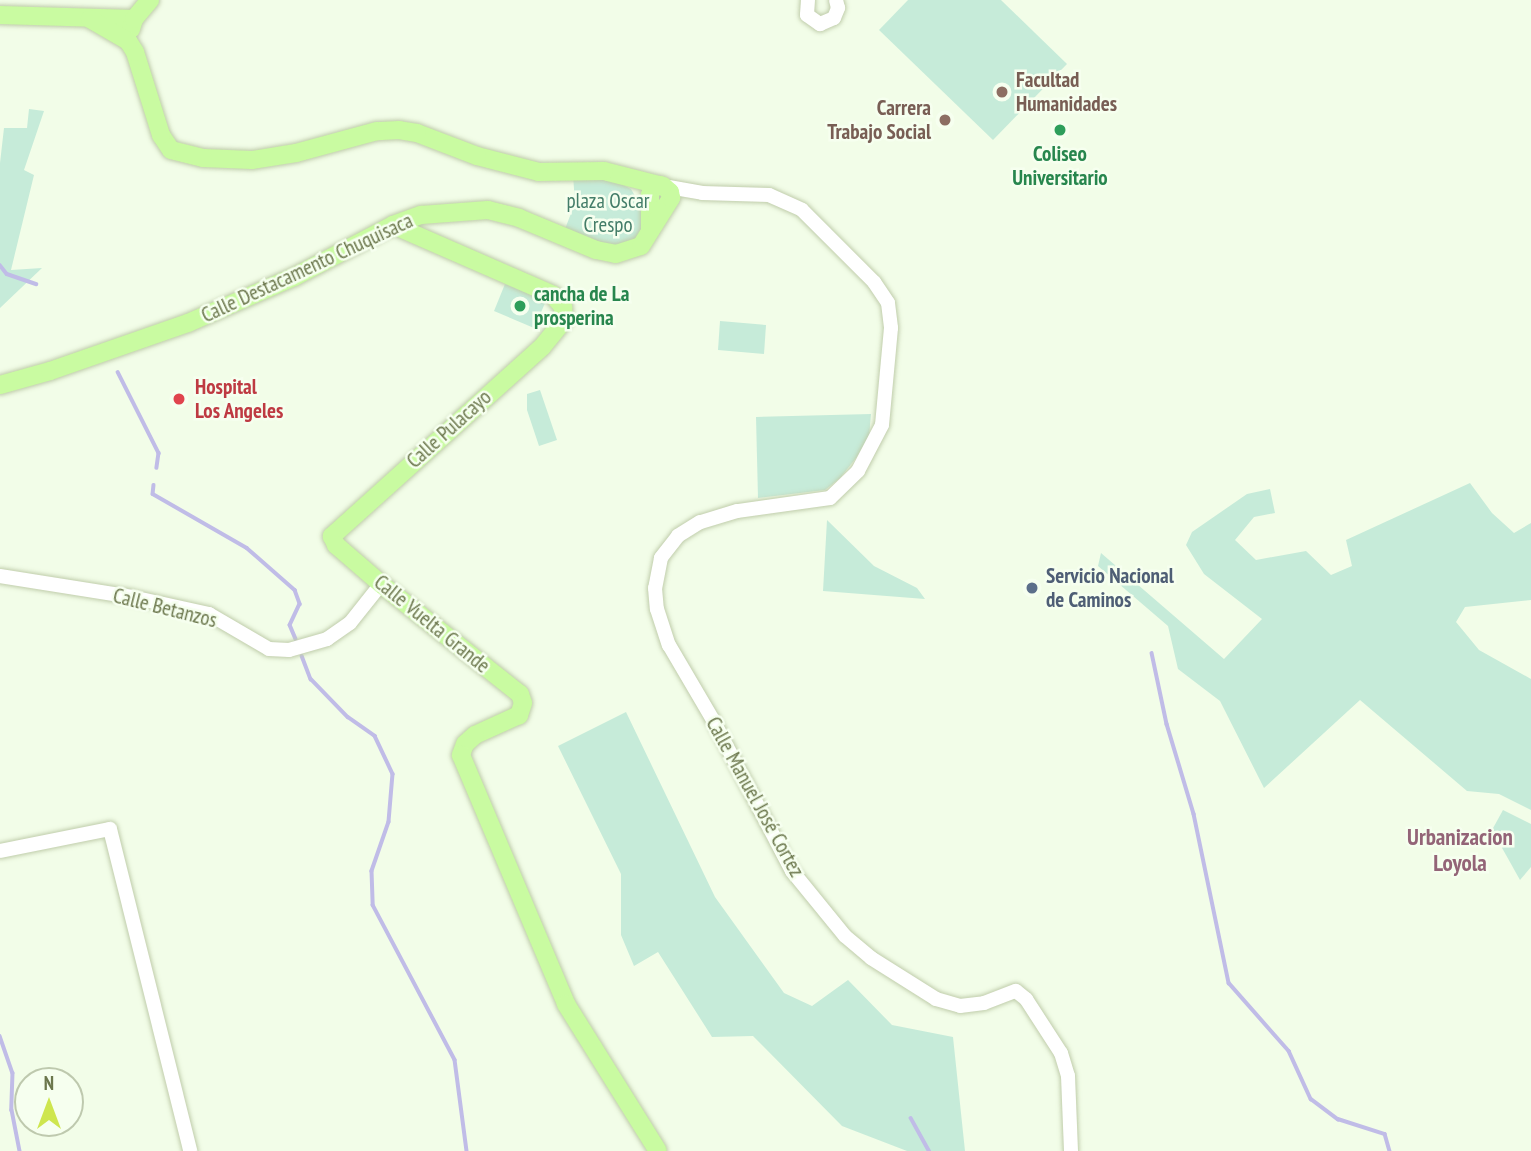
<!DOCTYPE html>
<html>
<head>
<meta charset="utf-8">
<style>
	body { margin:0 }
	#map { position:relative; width:1531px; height:1151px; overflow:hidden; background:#f2fde8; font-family:"PT Sans Narrow",sans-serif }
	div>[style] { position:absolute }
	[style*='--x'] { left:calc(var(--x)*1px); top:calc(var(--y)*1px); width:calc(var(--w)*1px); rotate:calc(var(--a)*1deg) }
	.green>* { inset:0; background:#c6ebd9 }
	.stream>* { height:3.5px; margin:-1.75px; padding:0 1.75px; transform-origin:1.75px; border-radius:1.75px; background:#c0bce7 }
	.roads { filter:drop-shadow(0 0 2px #c0cdab) drop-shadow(0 0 2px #c0cdab) }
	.minor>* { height:14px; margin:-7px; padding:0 7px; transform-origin:7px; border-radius:7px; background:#fff }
	.major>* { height:18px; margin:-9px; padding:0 9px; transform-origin:9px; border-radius:9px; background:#c9fba1 }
	.dots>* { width:19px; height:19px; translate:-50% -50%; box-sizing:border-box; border:4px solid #f6ffef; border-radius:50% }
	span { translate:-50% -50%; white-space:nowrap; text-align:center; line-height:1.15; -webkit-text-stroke:5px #f6ffef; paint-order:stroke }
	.education-label { font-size:21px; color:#785e54; font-weight:700 }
	.left { translate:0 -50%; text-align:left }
	.right { translate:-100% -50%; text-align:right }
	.leisure-label { font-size:21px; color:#27864d; font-weight:700 }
	.park-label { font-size:21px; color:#437d68 }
	.street-label { font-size:21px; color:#6b774c }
	.health-label { font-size:21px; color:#be3a42; font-weight:700 }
	.service-label { font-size:21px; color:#4e5e75; font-weight:700 }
	.neighbourhood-label { font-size:23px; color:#936477; font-weight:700 }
	.north { position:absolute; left:14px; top:1067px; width:70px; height:70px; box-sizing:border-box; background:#f6ffef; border:2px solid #bec9ae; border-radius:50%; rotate:0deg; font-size:19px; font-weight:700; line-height:28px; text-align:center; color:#6b774c }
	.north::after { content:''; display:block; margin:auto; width:24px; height:32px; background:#cee64e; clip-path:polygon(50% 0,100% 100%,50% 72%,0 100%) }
</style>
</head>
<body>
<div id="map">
	<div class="green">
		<i style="clip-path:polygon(908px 0,1001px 0,1067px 64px,993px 140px,879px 30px)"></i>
		<i style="clip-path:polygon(29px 109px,44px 111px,24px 170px,34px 175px,11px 270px,42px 268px,0 308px,0 163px,4px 128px,27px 128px)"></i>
		<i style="clip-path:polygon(573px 175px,611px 179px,631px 189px,646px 215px,646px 223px,633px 243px,617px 247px,597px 243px,565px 229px,575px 203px)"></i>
		<i style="clip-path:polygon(505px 284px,546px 301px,534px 328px,494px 311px)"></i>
		<i style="clip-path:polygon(720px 321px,766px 325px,764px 354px,718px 350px)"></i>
		<i style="clip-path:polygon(540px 390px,557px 440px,539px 446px,527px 410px,527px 394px)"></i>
		<i style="clip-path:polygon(871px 414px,869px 437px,856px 458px,840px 478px,825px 490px,758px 498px,756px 417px)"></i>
		<i style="clip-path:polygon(1470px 483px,1492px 513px,1514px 533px,1531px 523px,1531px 600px,1465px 607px,1456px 622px,1479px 650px,1531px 679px,1531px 810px,1499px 794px,1467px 791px,1360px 700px,1264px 788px,1220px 701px,1178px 669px,1168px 626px,1098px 566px,1101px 553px,1224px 659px,1262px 619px,1204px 574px,1186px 545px,1192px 532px,1247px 494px,1270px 489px,1275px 513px,1254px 517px,1235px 540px,1256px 560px,1306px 551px,1331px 575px,1352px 566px,1346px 540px)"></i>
		<i style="clip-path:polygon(827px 520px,874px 566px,917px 588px,925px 599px,823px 591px)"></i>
		<i style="clip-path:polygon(626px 712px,715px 897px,784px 993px,812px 1006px,848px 980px,892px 1025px,953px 1037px,965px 1151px,907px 1151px,842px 1126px,753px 1036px,712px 1037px,658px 952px,634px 966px,621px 935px,621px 874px,558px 746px)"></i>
		<i style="clip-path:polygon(1503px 810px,1531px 824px,1531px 867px,1520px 880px,1492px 830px)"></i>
	</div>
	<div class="stream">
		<i style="--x:0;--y:265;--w:11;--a:52"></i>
		<i style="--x:7;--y:274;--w:31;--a:19"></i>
		<i style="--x:118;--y:372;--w:91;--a:63.2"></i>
		<i style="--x:159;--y:453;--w:15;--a:98"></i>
		<i style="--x:154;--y:485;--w:9;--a:96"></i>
		<i style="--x:153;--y:494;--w:108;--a:29.9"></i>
		<i style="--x:247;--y:548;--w:64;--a:41.2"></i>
		<i style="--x:295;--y:590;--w:15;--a:70"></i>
		<i style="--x:300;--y:604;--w:23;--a:115"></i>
		<i style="--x:290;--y:625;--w:15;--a:67"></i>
		<i style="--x:1152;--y:653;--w:73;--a:78.1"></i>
		<i style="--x:1167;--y:724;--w:94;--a:73.3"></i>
		<i style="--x:1194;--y:814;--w:173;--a:78.3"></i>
		<i style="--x:1229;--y:983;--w:91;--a:48.6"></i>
		<i style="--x:1289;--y:1051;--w:53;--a:65.4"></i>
		<i style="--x:1311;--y:1099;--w:34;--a:37"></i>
		<i style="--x:1338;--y:1119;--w:49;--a:17.7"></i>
		<i style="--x:1385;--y:1134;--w:18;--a:74"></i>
		<i style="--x:302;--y:656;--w:25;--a:69"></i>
		<i style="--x:311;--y:679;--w:53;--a:45.8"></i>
		<i style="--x:348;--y:717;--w:33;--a:35"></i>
		<i style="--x:375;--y:736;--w:42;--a:64.7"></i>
		<i style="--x:393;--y:774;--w:48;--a:94.8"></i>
		<i style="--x:389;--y:822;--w:52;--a:109.1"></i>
		<i style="--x:372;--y:871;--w:34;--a:88"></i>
		<i style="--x:373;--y:905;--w:175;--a:62.1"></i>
		<i style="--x:455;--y:1060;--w:92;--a:82.5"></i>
		<i style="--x:0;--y:1036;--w:39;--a:71"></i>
		<i style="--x:13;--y:1073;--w:37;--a:92"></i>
		<i style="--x:12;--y:1110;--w:42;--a:79"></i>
		<i style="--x:911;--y:1118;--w:38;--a:61"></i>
	</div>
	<div class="roads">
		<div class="minor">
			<i style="--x:808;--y:0;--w:15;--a:94"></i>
			<i style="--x:807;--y:15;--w:16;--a:35"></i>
			<i style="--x:820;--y:24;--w:15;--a:-23"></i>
			<i style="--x:834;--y:18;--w:11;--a:-68"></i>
			<i style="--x:838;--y:8;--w:8;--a:-104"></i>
			<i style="--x:663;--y:186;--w:40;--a:10"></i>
			<i style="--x:702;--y:193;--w:67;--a:1.7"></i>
			<i style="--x:769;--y:195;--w:36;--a:24"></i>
			<i style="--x:802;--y:210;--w:102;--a:45"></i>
			<i style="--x:874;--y:282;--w:25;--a:56"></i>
			<i style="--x:888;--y:303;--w:25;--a:83"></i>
			<i style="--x:891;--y:328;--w:97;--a:95.3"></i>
			<i style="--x:882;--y:425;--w:52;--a:117.6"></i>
			<i style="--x:858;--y:471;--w:39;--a:136"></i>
			<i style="--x:830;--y:498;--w:94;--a:172"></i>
			<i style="--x:737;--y:511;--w:39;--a:163"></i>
			<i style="--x:700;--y:522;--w:26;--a:148"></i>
			<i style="--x:678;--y:536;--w:28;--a:128"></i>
			<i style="--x:661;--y:558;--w:31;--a:101"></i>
			<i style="--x:655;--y:588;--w:21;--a:85"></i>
			<i style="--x:657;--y:609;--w:38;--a:72"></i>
			<i style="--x:669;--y:645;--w:87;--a:59.6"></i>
			<i style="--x:713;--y:720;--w:170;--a:62.4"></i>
			<i style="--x:792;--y:871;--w:84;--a:50.8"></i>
			<i style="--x:845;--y:936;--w:34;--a:40"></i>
			<i style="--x:871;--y:958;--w:77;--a:32.2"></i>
			<i style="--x:936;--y:999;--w:25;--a:16"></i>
			<i style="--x:960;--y:1006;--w:24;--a:-7"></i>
			<i style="--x:984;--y:1003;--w:34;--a:-21"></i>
			<i style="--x:1016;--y:991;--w:13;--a:39"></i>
			<i style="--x:1026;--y:999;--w:64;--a:57.1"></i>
			<i style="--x:1061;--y:1053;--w:24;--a:73"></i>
			<i style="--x:1068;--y:1076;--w:75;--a:87.7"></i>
			<i style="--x:0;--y:576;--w:134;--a:9"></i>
			<i style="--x:132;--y:597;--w:79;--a:12.4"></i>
			<i style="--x:209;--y:614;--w:69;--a:30.3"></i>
			<i style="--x:269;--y:649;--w:20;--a:3"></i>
			<i style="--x:289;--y:650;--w:40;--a:-16"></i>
			<i style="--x:327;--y:639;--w:28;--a:-35"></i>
			<i style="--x:350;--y:623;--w:50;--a:-51.5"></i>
			<i style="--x:0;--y:851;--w:112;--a:-11.3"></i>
			<i style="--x:110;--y:829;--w:332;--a:76"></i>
		</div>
		<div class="major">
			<i style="--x:0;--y:15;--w:134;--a:1.7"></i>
			<i style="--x:131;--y:29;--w:10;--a:-73"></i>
			<i style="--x:134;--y:19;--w:25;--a:-50"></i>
			<i style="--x:393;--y:225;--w:175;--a:23.6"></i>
			<i style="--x:553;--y:295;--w:16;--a:50"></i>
			<i style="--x:563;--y:307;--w:13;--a:86"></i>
			<i style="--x:564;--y:320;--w:35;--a:129"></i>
			<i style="--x:542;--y:347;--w:283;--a:138"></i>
			<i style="--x:332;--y:536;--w:10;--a:66"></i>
			<i style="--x:336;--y:545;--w:60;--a:40.9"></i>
			<i style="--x:381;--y:584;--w:177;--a:38.4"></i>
			<i style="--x:520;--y:694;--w:9;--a:72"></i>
			<i style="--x:523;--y:703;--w:13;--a:108"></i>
			<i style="--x:519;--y:715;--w:48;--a:155.6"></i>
			<i style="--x:475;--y:735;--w:13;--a:138"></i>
			<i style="--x:465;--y:744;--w:12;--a:110"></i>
			<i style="--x:461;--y:755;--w:270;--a:67.1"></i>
			<i style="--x:566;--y:1004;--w:173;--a:58"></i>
			<i style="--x:650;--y:231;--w:36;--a:-90"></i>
			<i style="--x:650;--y:195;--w:6;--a:-72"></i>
			<i style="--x:652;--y:189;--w:9;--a:-27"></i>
			<i style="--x:0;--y:385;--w:52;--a:-15.6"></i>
			<i style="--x:50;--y:371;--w:146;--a:-19.2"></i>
			<i style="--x:188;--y:323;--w:116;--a:-23.5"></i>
			<i style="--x:294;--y:277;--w:112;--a:-27.7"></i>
			<i style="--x:393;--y:225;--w:30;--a:-20"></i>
			<i style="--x:421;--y:215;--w:67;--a:-4.3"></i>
			<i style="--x:488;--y:210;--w:32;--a:14"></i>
			<i style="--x:519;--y:218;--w:83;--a:22.6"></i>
			<i style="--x:596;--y:250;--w:20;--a:11"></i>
			<i style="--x:616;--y:254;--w:26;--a:-18"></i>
			<i style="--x:641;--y:246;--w:57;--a:-58"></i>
			<i style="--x:671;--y:198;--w:6;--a:-99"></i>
			<i style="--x:670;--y:192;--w:9;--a:-139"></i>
			<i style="--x:663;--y:186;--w:61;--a:-165.7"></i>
			<i style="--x:604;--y:171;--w:65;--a:179.1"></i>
			<i style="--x:539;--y:172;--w:64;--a:-165.5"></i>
			<i style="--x:477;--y:156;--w:64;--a:-159"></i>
			<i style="--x:417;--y:133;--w:18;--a:-171"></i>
			<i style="--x:399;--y:130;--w:22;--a:177"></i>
			<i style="--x:377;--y:131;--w:84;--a:164.8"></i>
			<i style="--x:296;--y:153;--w:45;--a:171"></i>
			<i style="--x:252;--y:160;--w:49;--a:-177.7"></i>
			<i style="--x:203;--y:158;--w:33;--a:-166"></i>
			<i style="--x:171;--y:150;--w:18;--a:-124"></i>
			<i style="--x:161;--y:135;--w:87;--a:-107.4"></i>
			<i style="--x:135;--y:52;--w:13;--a:-122"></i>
			<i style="--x:128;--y:41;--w:44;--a:-149.9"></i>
		</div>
	</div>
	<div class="dots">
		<i style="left:1002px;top:92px;background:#8d6e63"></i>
		<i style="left:945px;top:120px;background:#8d6e63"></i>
		<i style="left:1060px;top:130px;background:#2e9e5b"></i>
		<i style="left:520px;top:306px;background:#2e9e5b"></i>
		<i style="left:179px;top:399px;background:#e0444e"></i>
		<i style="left:1032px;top:588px;background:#5c6f8a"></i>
	</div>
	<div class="education-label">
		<span class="left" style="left:1016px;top:92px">Facultad<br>Humanidades</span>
		<span class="right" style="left:931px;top:120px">Carrera<br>Trabajo Social</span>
	</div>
	<div class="leisure-label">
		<span style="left:1060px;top:166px">Coliseo<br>Universitario</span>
		<span class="left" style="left:534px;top:306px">cancha de La<br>prosperina</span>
	</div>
	<div class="park-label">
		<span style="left:608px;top:213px">plaza Oscar<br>Crespo</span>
	</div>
	<div class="street-label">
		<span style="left:307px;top:268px;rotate:-25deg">Calle Destacamento Chuquisaca</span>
		<span style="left:449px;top:429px;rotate:-42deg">Calle Pulacayo</span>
		<span style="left:165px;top:608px;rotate:14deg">Calle Betanzos</span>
		<span style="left:432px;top:624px;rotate:39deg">Calle Vuelta Grande</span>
		<span style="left:755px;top:797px;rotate:61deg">Calle Manuel José Cortez</span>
	</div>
	<div class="health-label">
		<span class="left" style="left:195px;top:399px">Hospital<br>Los Angeles</span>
	</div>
	<div class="service-label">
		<span class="left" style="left:1046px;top:588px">Servicio Nacional<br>de Caminos</span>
	</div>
	<div class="neighbourhood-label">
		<span style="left:1460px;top:850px">Urbanizacion<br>Loyola</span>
	</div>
	<div class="north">N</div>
</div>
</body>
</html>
